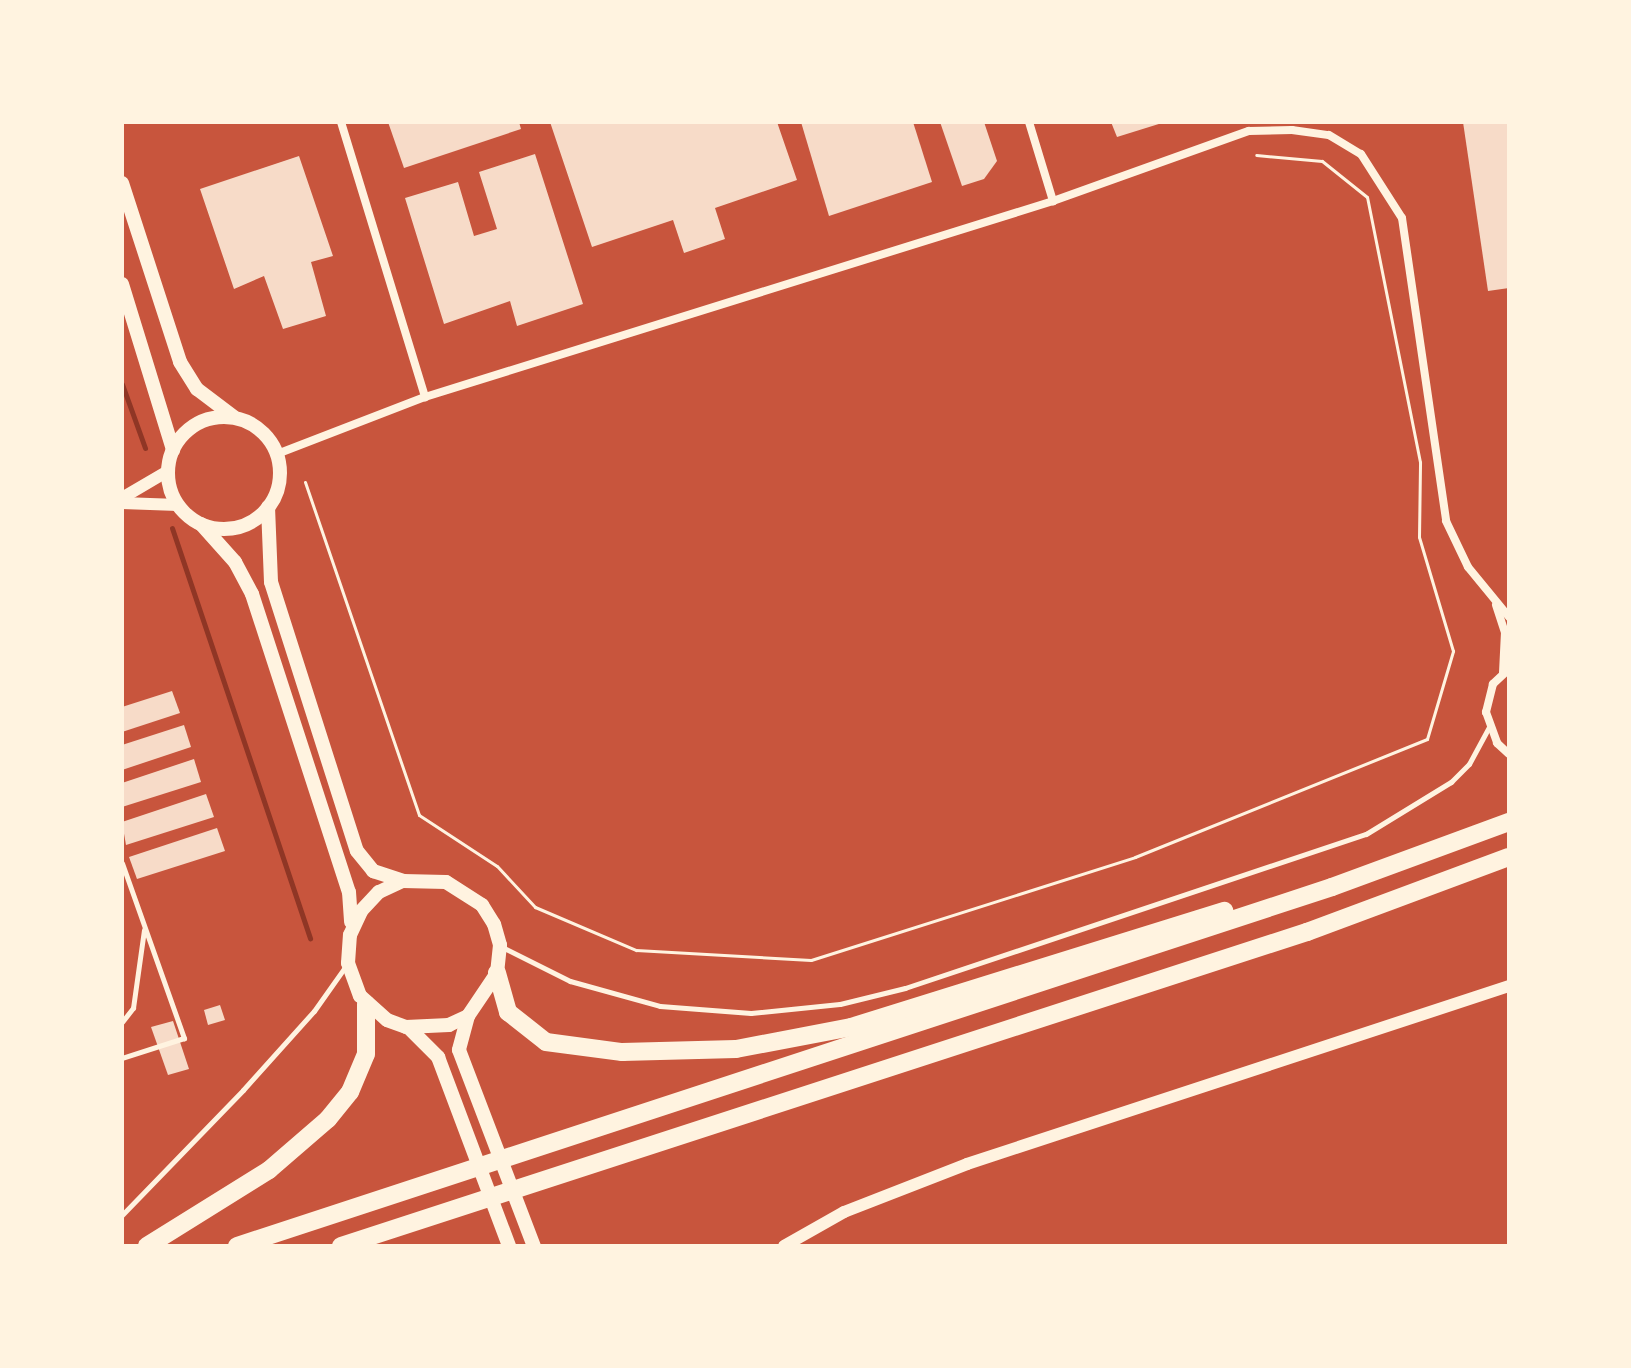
<!DOCTYPE html>
<html>
<head>
<meta charset="utf-8">
<style>
	body { margin:0 }
	#map { position:relative; width:1631px; height:1368px; overflow:hidden; background:#c8553d; font-family:Cabin,sans-serif }
	div>[style] { position:absolute }
	[style*='--x'] { left:calc(var(--x)*1px); top:calc(var(--y)*1px); width:calc(var(--w)*1px); rotate:calc(var(--a)*1deg) }
	.stream>* { height:5px; margin:-2.5px; padding:0 2.5px; transform-origin:2.5px; border-radius:2.5px; background:#8f3625 }
	.building>* { inset:0; background:#f7dbc8 }
	.path>* { height:3px; margin:-1.5px; padding:0 1.5px; transform-origin:1.5px; border-radius:1.5px; background:#fff3e0 }
	.service>* { height:5px; margin:-2.5px; padding:0 2.5px; transform-origin:2.5px; border-radius:2.5px; background:#fff3e0 }
	.minor>* { height:8px; margin:-4px; padding:0 4px; transform-origin:4px; border-radius:4px; background:#fff3e0 }
	.tertiary>* { height:12px; margin:-6px; padding:0 6px; transform-origin:6px; border-radius:6px; background:#fff3e0 }
	.secondary>* { height:14px; margin:-7px; padding:0 7px; transform-origin:7px; border-radius:7px; background:#fff3e0 }
	.secondary>.ring { margin:-7px; padding:0; box-sizing:content-box; background:none; border:14px solid #fff3e0; border-radius:50% }
	.motorway>* { height:18px; margin:-9px; padding:0 9px; transform-origin:9px; border-radius:9px; background:#fff3e0 }
	span { translate:-50% -50%; white-space:nowrap; text-align:center; line-height:1.15; -webkit-text-stroke:7px #fff3e0; paint-order:stroke }
	.frame { position:absolute; inset:0; border:124px solid #fff3e0; pointer-events:none }
</style>
</head>
<body>
<div id="map">
	<div class="stream">
		<i style="--x:122;--y:384;--w:68;--a:70.2"></i>
		<i style="--x:172;--y:528;--w:433;--a:71.4"></i>
	</div>
	<div class="building">
		<i style="clip-path:polygon(388px 122px,519px 122px,521px 129px,404px 168px)"></i>
		<i style="clip-path:polygon(550px 122px,777px 122px,797px 180px,715px 208px,725px 239px,684px 253px,673px 220px,592px 247px)"></i>
		<i style="clip-path:polygon(801px 122px,913px 122px,932px 182px,829px 216px)"></i>
		<i style="clip-path:polygon(940px 122px,984px 122px,997px 161px,984px 179px,962px 186px)"></i>
		<i style="clip-path:polygon(1111px 122px,1162px 122px,1162px 123px,1117px 137px)"></i>
		<i style="clip-path:polygon(1463px 122px,1509px 122px,1509px 288px,1488px 291px)"></i>
		<i style="clip-path:polygon(535px 154px,583px 304px,517px 326px,510px 301px,444px 324px,405px 198px,458px 182px,474px 236px,497px 229px,479px 172px)"></i>
		<i style="clip-path:polygon(299px 156px,333px 256px,311px 262px,326px 316px,283px 329px,264px 276px,234px 289px,200px 189px)"></i>
		<i style="clip-path:polygon(172px 691px,180px 713px,122px 732px,122px 707px)"></i>
		<i style="clip-path:polygon(184px 725px,191px 747px,122px 770px,122px 745px)"></i>
		<i style="clip-path:polygon(194px 759px,201px 782px,122px 807px,122px 783px)"></i>
		<i style="clip-path:polygon(206px 794px,214px 817px,126px 845px,122px 822px)"></i>
		<i style="clip-path:polygon(217px 828px,225px 851px,137px 879px,129px 857px)"></i>
		<i style="clip-path:polygon(220px 1005px,225px 1020px,208px 1025px,204px 1010px)"></i>
		<i style="clip-path:polygon(173px 1021px,189px 1069px,168px 1075px,151px 1027px)"></i>
	</div>
	<div class="path">
		<i style="--x:305;--y:482;--w:352;--a:71.1"></i>
		<i style="--x:419;--y:815;--w:93;--a:33.2"></i>
		<i style="--x:497;--y:866;--w:56;--a:47.2"></i>
		<i style="--x:535;--y:907;--w:110;--a:23.1"></i>
		<i style="--x:636;--y:950;--w:175;--a:3.3"></i>
		<i style="--x:811;--y:960;--w:340;--a:-17.6"></i>
		<i style="--x:1135;--y:857;--w:315;--a:-22"></i>
		<i style="--x:1427;--y:739;--w:92;--a:-73.5"></i>
		<i style="--x:1453;--y:651;--w:119;--a:-106.6"></i>
		<i style="--x:1419;--y:537;--w:75;--a:-89.2"></i>
		<i style="--x:1420;--y:462;--w:270;--a:-101.3"></i>
		<i style="--x:1367;--y:197;--w:58;--a:-141.3"></i>
		<i style="--x:1322;--y:161;--w:66;--a:-174.8"></i>
	</div>
	<div class="service">
		<i style="--x:122;--y:863;--w:186;--a:70.5"></i>
		<i style="--x:184;--y:1038;--w:65;--a:162.1"></i>
		<i style="--x:502;--y:947;--w:76;--a:26.6"></i>
		<i style="--x:570;--y:981;--w:93;--a:15.5"></i>
		<i style="--x:660;--y:1006;--w:91;--a:4.4"></i>
		<i style="--x:751;--y:1013;--w:89;--a:-5.8"></i>
		<i style="--x:840;--y:1004;--w:67;--a:-13.8"></i>
		<i style="--x:905;--y:988;--w:486;--a:-18.5"></i>
		<i style="--x:1366;--y:834;--w:100;--a:-31.5"></i>
		<i style="--x:1451;--y:782;--w:25;--a:-45"></i>
		<i style="--x:1469;--y:764;--w:42;--a:-61.6"></i>
		<i style="--x:122;--y:1022;--w:18;--a:-52"></i>
		<i style="--x:133;--y:1008;--w:79;--a:-82"></i>
		<i style="--x:122;--y:1215;--w:174;--a:-45.9"></i>
		<i style="--x:243;--y:1090;--w:106;--a:-48.1"></i>
		<i style="--x:314;--y:1011;--w:54;--a:-54.8"></i>
	</div>
	<div class="minor">
		<i style="--x:341;--y:122;--w:288;--a:73"></i>
		<i style="--x:1029;--y:122;--w:83;--a:73.1"></i>
		<i style="--x:277;--y:454;--w:159;--a:-21.1"></i>
		<i style="--x:425;--y:397;--w:658;--a:-17.33"></i>
		<i style="--x:1053;--y:201;--w:208;--a:-19.7"></i>
		<i style="--x:1249;--y:131;--w:43;--a:-1.3"></i>
		<i style="--x:1292;--y:130;--w:37;--a:8"></i>
		<i style="--x:1329;--y:135;--w:37;--a:31"></i>
		<i style="--x:1361;--y:154;--w:76;--a:57.4"></i>
		<i style="--x:1402;--y:218;--w:306;--a:81.7"></i>
		<i style="--x:1446;--y:521;--w:51;--a:64.4"></i>
		<i style="--x:1468;--y:567;--w:65;--a:50.6"></i>
		<i style="--x:1496;--y:605;--w:28;--a:72"></i>
		<i style="--x:1505;--y:632;--w:41;--a:92.8"></i>
		<i style="--x:1509;--y:669;--w:22;--a:137"></i>
		<i style="--x:1493;--y:684;--w:29;--a:104"></i>
		<i style="--x:1486;--y:712;--w:33;--a:70"></i>
		<i style="--x:1497;--y:743;--w:16;--a:43"></i>
	</div>
	<div class="tertiary">
		<i style="--x:122;--y:498;--w:53;--a:-30.4"></i>
		<i style="--x:122;--y:503;--w:56;--a:2"></i>
		<i style="--x:784;--y:1246;--w:69;--a:-29.5"></i>
		<i style="--x:844;--y:1212;--w:132;--a:-21.3"></i>
		<i style="--x:967;--y:1164;--w:570;--a:-18.18"></i>
	</div>
	<div class="secondary">
		<i style="--x:122;--y:183;--w:188;--a:72"></i>
		<i style="--x:180;--y:362;--w:32;--a:58"></i>
		<i style="--x:197;--y:389;--w:46;--a:37.1"></i>
		<i style="--x:122;--y:284;--w:174;--a:72.9"></i>
		<i class="ring" style="left:168px;top:417px;width:98px;height:98px"></i>
		<i style="--x:268;--y:507;--w:75;--a:87.7"></i>
		<i style="--x:271;--y:582;--w:282;--a:72.3"></i>
		<i style="--x:357;--y:851;--w:26;--a:51"></i>
		<i style="--x:373;--y:871;--w:32;--a:18"></i>
		<i style="--x:201;--y:524;--w:51;--a:48.2"></i>
		<i style="--x:235;--y:562;--w:36;--a:62"></i>
		<i style="--x:252;--y:594;--w:313;--a:72"></i>
		<i style="--x:349;--y:892;--w:30;--a:86"></i>
		<i style="--x:468;--y:1016;--w:21;--a:155"></i>
		<i style="--x:449;--y:1025;--w:43;--a:177.3"></i>
		<i style="--x:406;--y:1027;--w:20;--a:-160"></i>
		<i style="--x:387;--y:1020;--w:36;--a:-138"></i>
		<i style="--x:360;--y:996;--w:35;--a:-110"></i>
		<i style="--x:348;--y:963;--w:28;--a:-86"></i>
		<i style="--x:350;--y:935;--w:26;--a:-65"></i>
		<i style="--x:361;--y:911;--w:26;--a:-47"></i>
		<i style="--x:379;--y:892;--w:26;--a:-25"></i>
		<i style="--x:403;--y:881;--w:43;--a:1.3"></i>
		<i style="--x:446;--y:882;--w:43;--a:32.6"></i>
		<i style="--x:482;--y:905;--w:22;--a:58"></i>
		<i style="--x:494;--y:924;--w:22;--a:74"></i>
		<i style="--x:500;--y:945;--w:28;--a:96"></i>
		<i style="--x:497;--y:973;--w:52;--a:124"></i>
		<i style="--x:468;--y:1016;--w:35;--a:105"></i>
		<i style="--x:459;--y:1050;--w:210;--a:69.1"></i>
		<i style="--x:410;--y:1029;--w:40;--a:45"></i>
		<i style="--x:438;--y:1057;--w:202;--a:69.4"></i>
	</div>
	<div class="motorway">
		<i style="--x:497;--y:973;--w:41;--a:74.2"></i>
		<i style="--x:508;--y:1012;--w:48;--a:38.3"></i>
		<i style="--x:546;--y:1042;--w:77;--a:7.5"></i>
		<i style="--x:622;--y:1052;--w:114;--a:-1.5"></i>
		<i style="--x:736;--y:1049;--w:117;--a:-10.8"></i>
		<i style="--x:851;--y:1027;--w:391;--a:-17.3"></i>
		<i style="--x:147;--y:1246;--w:144;--a:-31.9"></i>
		<i style="--x:269;--y:1170;--w:78;--a:-40.8"></i>
		<i style="--x:328;--y:1119;--w:35;--a:-51"></i>
		<i style="--x:350;--y:1092;--w:41;--a:-67.2"></i>
		<i style="--x:366;--y:1054;--w:50;--a:-90"></i>
		<i style="--x:237;--y:1246;--w:1152;--a:-18.15"></i>
		<i style="--x:1332;--y:887;--w:189;--a:-20.2"></i>
		<i style="--x:341;--y:1246;--w:1016;--a:-18.01"></i>
		<i style="--x:1307;--y:932;--w:215;--a:-20.4"></i>
	</div>
	<div class="frame"></div>
</div>
</body>
</html>
